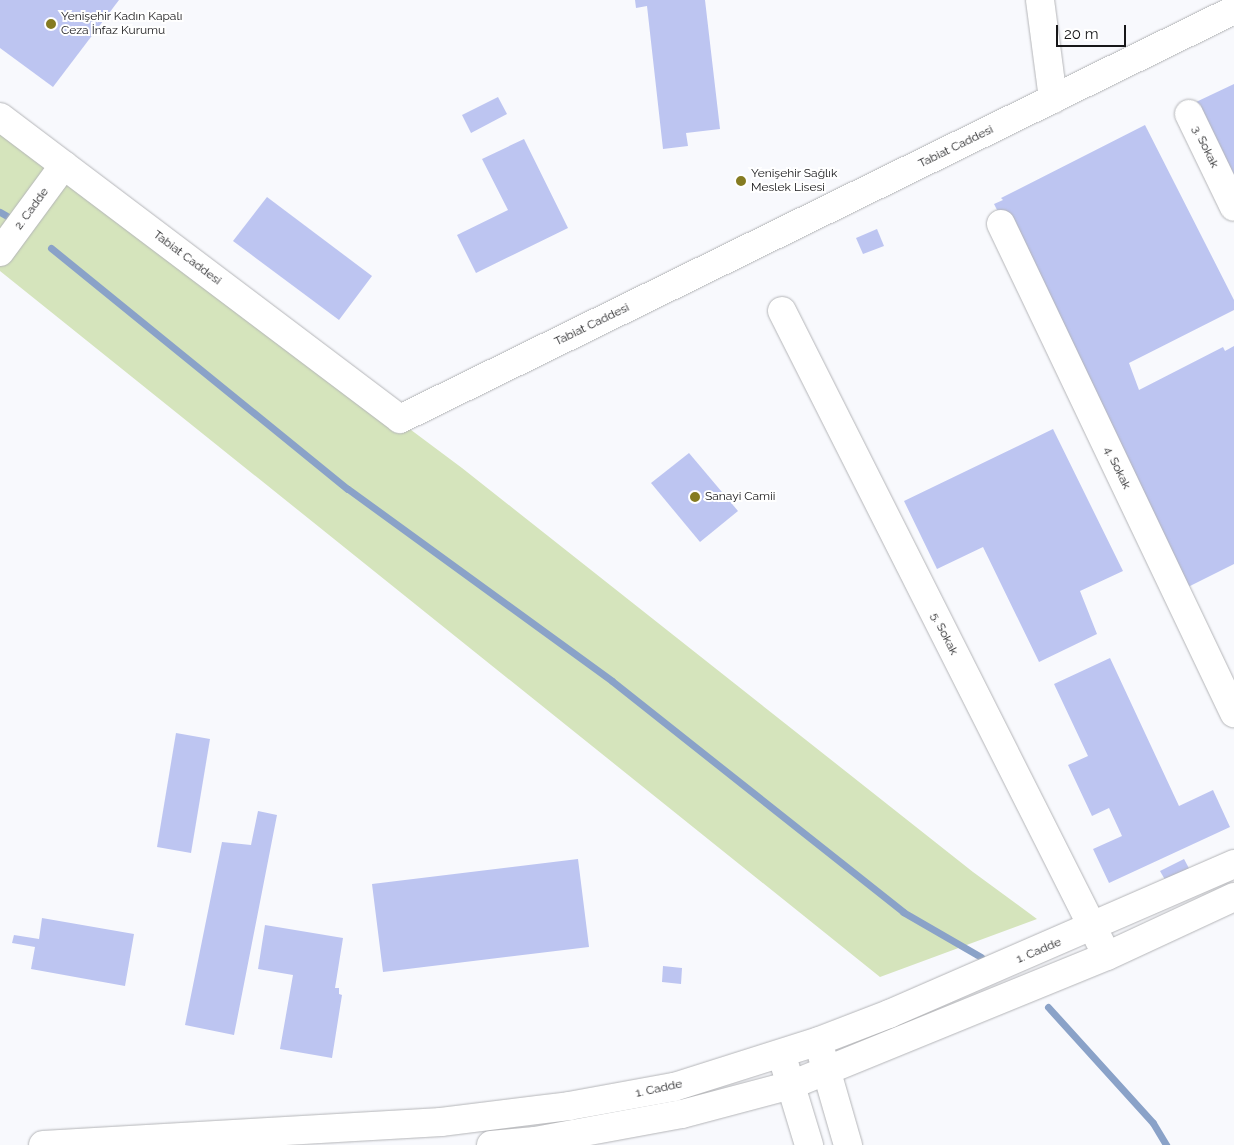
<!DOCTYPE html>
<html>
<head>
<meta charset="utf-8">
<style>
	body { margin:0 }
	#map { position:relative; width:1234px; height:1145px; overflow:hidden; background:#f8f9fd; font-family:Raleway,sans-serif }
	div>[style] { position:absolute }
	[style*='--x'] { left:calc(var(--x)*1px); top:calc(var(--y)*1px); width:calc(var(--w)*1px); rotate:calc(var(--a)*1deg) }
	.green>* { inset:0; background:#d5e4bc }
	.stream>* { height:7px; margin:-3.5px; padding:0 3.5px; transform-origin:3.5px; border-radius:3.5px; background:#8aa2c8 }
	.building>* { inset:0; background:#bdc5f1 }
	.roads { filter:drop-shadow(0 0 1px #b4b5b8) drop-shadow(0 0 1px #b4b5b8) }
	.minor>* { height:28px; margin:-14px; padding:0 14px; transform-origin:14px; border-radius:14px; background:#fff }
	.dots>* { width:14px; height:14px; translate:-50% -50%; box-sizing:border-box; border:2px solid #fff; border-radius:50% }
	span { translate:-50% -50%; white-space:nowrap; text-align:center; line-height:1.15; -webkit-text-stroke:4px #fff; paint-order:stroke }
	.poi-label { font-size:12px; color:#171719 }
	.left { translate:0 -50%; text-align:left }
	.street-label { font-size:12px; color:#171719 }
	.scale { position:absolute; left:1056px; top:25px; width:70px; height:22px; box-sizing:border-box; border:2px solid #171719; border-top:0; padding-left:6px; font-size:15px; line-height:18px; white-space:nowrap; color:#171719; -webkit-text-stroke:4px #fff; paint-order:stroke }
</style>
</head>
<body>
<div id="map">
	<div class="green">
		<i style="clip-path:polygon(0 123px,462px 468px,973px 872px,1037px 919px,880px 977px,0 271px)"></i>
	</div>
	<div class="stream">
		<i style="--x:0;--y:212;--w:8;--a:30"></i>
		<i style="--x:51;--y:248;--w:382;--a:39.1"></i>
		<i style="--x:348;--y:489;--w:326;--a:36"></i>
		<i style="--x:612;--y:681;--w:372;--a:38.4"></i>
		<i style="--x:903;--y:912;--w:90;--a:30"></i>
		<i style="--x:1048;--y:1007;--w:156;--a:47.8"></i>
		<i style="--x:1153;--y:1123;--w:26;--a:59"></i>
	</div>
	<div class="building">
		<i style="clip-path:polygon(0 0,119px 0,53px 87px,0 48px)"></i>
		<i style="clip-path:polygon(635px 0,705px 0,720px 129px,686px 133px,688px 146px,663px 149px,647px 6px,636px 8px)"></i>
		<i style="clip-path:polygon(1234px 84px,1234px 179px,1196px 102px)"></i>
		<i style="clip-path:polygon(498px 97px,507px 114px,471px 133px,462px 115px)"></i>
		<i style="clip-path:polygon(1145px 125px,1234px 300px,1234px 310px,1129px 363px,1139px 390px,1223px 347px,1225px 351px,1234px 346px,1234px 564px,1188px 587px,994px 204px,1003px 200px,1001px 198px)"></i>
		<i style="clip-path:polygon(524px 139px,568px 228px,476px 273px,457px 235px,508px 210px,482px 159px)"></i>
		<i style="clip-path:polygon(267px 197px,372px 276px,339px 320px,233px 241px)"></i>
		<i style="clip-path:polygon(877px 229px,884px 246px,863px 254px,856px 238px)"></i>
		<i style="clip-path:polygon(1053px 429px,1123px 571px,1080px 591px,1097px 634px,1039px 662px,983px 547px,937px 569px,904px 501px)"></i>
		<i style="clip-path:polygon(689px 453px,738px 511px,700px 542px,651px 483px)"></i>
		<i style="clip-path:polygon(1110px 658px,1179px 806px,1213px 790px,1230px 827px,1109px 883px,1093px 849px,1122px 836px,1109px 808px,1092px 816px,1068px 765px,1088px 756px,1054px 684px)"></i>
		<i style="clip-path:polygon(176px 733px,210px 739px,191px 853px,157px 847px)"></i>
		<i style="clip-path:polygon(258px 811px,277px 815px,234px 1035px,185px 1025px,222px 842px,251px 845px)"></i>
		<i style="clip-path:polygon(578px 859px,589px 947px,383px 972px,372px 884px)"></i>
		<i style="clip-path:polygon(1184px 859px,1191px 872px,1168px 885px,1160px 871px)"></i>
		<i style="clip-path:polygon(42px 918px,134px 934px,125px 986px,31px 969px,35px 947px,12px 943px,14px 935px,39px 939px)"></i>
		<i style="clip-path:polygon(265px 925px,343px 938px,335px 988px,339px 988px,339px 994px,342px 995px,332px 1058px,280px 1049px,293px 975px,258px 969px)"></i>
		<i style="clip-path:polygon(663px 966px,682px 968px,681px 984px,662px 982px)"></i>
	</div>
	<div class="roads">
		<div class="minor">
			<i style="--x:1040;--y:0;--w:100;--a:82.5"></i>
			<i style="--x:1189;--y:114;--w:103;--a:64.2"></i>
			<i style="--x:0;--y:117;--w:501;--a:37.05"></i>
			<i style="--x:400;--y:419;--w:929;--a:-26.12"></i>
			<i style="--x:1001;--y:224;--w:542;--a:64.52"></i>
			<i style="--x:0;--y:252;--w:108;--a:-53.7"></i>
			<i style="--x:782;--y:311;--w:709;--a:63.25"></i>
			<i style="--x:822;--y:1055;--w:94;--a:73.9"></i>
			<i style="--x:785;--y:1066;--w:83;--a:73.1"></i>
			<i style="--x:43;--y:1145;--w:399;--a:-3.3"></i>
			<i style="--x:441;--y:1122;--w:129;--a:-7.1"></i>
			<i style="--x:569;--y:1106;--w:107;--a:-10.3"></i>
			<i style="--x:674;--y:1087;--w:152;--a:-17.6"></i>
			<i style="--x:819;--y:1041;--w:75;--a:-21.1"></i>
			<i style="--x:889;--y:1014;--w:376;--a:-23.5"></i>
			<i style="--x:491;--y:1145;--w:44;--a:-5.2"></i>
			<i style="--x:535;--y:1141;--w:149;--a:-10.4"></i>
			<i style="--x:682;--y:1114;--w:113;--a:-14.9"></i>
			<i style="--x:791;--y:1085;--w:341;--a:-22.2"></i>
			<i style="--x:1107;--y:956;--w:140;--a:-24.9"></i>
		</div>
	</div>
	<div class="dots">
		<i style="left:51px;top:24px;background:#857b21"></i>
		<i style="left:741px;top:181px;background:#857b21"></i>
		<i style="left:695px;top:497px;background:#857b21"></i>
	</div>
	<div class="poi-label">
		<span class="left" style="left:61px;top:24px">Yenişehir Kadın Kapalı<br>Ceza İnfaz Kurumu</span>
		<span class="left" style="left:751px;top:181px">Yenişehir Sağlık<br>Meslek Lisesi</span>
		<span class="left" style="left:705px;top:497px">Sanayi Camii</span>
	</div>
	<div class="street-label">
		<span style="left:956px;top:147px;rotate:-26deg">Tabiat Caddesi</span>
		<span style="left:1205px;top:147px;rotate:64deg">3. Sokak</span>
		<span style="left:32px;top:209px;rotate:-54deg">2. Cadde</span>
		<span style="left:187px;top:258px;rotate:37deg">Tabiat Caddesi</span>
		<span style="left:592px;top:325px;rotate:-26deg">Tabiat Caddesi</span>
		<span style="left:1117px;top:468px;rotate:64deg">4. Sokak</span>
		<span style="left:944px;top:634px;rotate:63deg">5. Sokak</span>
		<span style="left:1039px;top:951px;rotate:-23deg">1. Cadde</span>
		<span style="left:659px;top:1089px;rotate:-12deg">1. Cadde</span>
	</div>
	<div class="scale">20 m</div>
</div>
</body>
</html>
